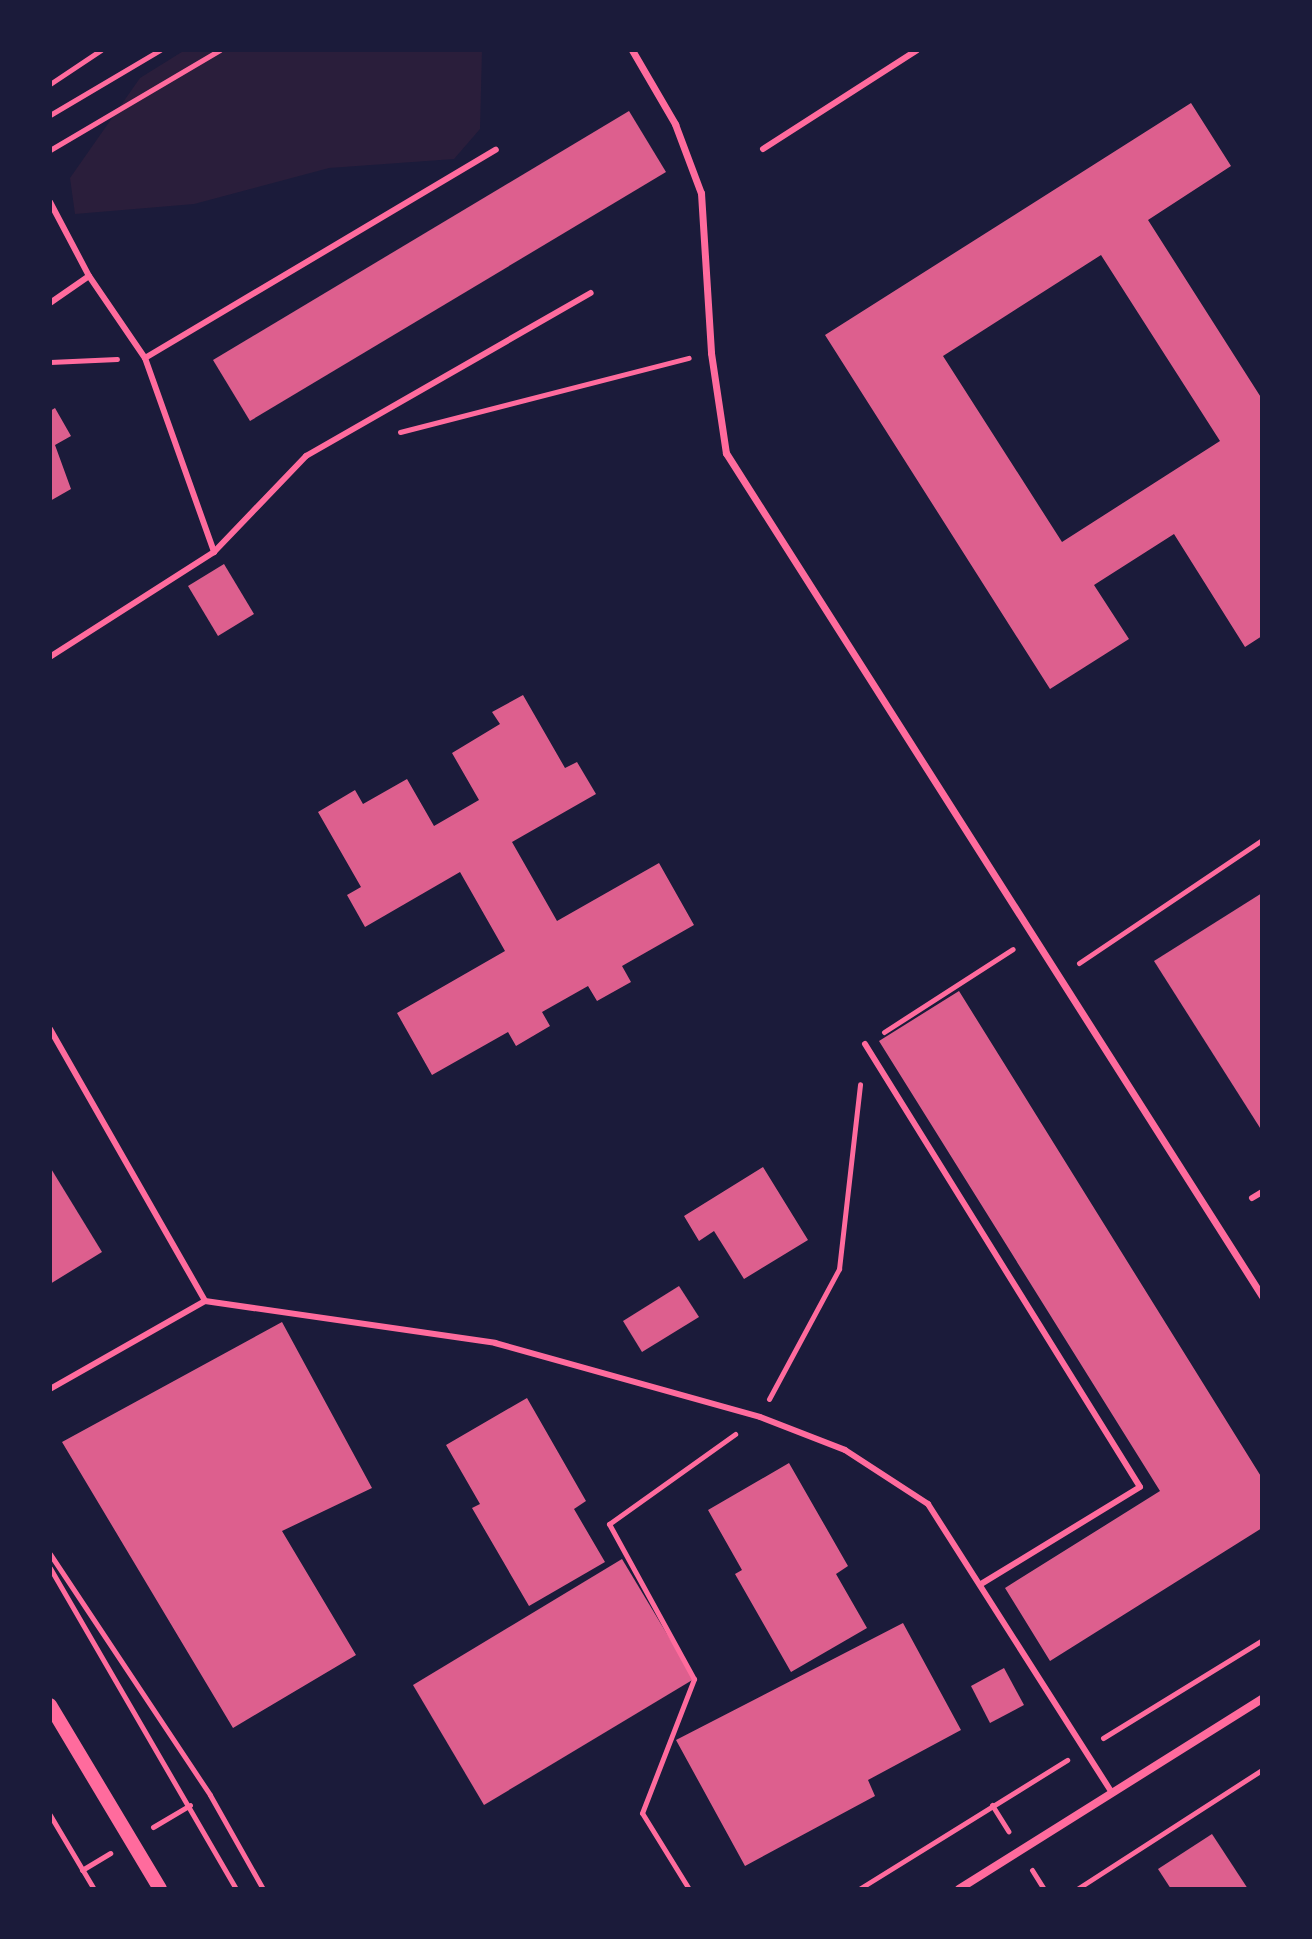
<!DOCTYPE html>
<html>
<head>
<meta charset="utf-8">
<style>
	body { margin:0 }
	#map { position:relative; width:1312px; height:1939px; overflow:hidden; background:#1b1b3a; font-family:Overpass,sans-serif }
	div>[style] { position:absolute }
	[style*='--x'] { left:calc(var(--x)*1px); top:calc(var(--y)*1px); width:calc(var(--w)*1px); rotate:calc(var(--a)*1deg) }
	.green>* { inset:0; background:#2a1e3b }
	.building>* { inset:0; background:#dd5f8e }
	.path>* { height:5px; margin:-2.5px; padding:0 2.5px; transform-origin:2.5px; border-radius:2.5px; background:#ff6b9d }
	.service>* { height:6px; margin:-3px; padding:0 3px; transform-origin:3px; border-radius:3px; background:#ff6b9d }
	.pedestrian>* { height:7px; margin:-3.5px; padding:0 3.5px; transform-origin:3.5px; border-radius:3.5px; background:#ff6b9d }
	.minor>* { height:8px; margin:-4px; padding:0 4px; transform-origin:4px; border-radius:4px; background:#ff6b9d }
	.tertiary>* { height:14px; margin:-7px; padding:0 7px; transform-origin:7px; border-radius:7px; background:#ff6b9d }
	span { translate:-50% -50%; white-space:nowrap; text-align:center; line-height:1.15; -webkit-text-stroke:6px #1b1b3a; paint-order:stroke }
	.frame { position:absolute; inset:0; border:52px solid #1b1b3a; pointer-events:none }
</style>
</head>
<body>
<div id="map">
	<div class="green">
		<i style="clip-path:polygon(185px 50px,482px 50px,480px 129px,454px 159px,329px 168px,194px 204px,75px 214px,70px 178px,140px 78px)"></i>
	</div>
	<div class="building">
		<i style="clip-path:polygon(evenodd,1191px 103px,1231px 166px,1148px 220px,1262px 399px,1262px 636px,1245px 647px,1174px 534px,1094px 585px,1129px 639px,1050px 689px,825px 335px,1191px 103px,1101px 255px,1220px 441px,1062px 542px,943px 356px,1101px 255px)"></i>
		<i style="clip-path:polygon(629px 111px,666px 172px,250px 421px,213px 360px)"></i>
		<i style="clip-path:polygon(55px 408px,71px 436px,55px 445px,71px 489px,50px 501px,50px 411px)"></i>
		<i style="clip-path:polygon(224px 564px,254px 614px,218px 636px,188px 586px)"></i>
		<i style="clip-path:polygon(523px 695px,565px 768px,577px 762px,596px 794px,512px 842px,557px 921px,659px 863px,694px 925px,622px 966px,631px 982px,597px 1001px,588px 986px,542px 1012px,550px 1026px,516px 1046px,508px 1032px,432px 1075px,397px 1013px,505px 951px,460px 872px,365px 927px,347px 895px,361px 887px,318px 812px,355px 790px,363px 804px,407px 779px,434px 826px,479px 800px,452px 753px,500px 724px,492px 712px)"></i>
		<i style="clip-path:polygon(1262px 893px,1262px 1131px,1154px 961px)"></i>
		<i style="clip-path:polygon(959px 991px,1262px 1478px,1262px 1528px,1050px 1661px,1005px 1588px,1160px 1491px,879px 1041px)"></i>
		<i style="clip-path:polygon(50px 1167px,102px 1252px,50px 1284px)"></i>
		<i style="clip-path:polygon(763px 1167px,808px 1240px,744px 1279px,714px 1231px,699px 1241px,684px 1216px)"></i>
		<i style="clip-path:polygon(679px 1286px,699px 1317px,642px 1352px,623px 1321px)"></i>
		<i style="clip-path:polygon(282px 1322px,372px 1488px,282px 1531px,356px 1655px,233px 1728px,62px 1442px)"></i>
		<i style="clip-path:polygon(527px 1398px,586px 1501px,574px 1509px,605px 1562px,529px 1606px,472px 1508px,480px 1504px,446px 1445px)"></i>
		<i style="clip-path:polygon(789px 1463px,848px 1566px,836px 1574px,867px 1628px,791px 1672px,735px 1574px,742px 1570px,708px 1510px)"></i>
		<i style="clip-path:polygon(622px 1559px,694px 1679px,484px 1805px,413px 1685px)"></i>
		<i style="clip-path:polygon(903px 1623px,961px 1730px,868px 1780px,875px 1796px,745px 1866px,676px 1740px)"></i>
		<i style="clip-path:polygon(1004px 1668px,1024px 1705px,990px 1723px,971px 1686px)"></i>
		<i style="clip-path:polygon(1212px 1834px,1248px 1889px,1171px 1889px,1158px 1869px)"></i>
	</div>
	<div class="path">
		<i style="--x:50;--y:84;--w:61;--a:-33.7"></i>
		<i style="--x:50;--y:115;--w:128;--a:-30.6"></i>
		<i style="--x:50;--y:150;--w:197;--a:-30.5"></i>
		<i style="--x:50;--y:362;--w:67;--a:-2.6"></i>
		<i style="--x:400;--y:432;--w:298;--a:-14.4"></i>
		<i style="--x:1079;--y:963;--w:220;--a:-33.9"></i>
		<i style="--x:884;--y:1032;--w:153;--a:-32.8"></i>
		<i style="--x:769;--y:1399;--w:148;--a:-61.7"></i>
		<i style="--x:839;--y:1269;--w:186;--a:-83.5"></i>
		<i style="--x:50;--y:1554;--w:289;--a:56.4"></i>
		<i style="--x:210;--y:1795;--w:108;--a:60.6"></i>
		<i style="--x:50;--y:1568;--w:371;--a:59.9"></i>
		<i style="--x:1103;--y:1738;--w:187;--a:-31.6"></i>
		<i style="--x:992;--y:1805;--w:31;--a:58"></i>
		<i style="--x:50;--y:1815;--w:86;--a:59.3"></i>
		<i style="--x:153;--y:1827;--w:43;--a:-30.7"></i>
		<i style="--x:82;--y:1870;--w:33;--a:-31"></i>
		<i style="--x:1032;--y:1870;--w:22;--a:58"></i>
		<i style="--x:689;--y:1889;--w:89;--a:-121.7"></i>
		<i style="--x:642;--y:1813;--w:144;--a:-68.8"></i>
		<i style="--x:694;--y:1679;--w:177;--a:-118.7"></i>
		<i style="--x:609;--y:1524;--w:155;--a:-35.5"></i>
		<i style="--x:859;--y:1889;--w:245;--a:-31.8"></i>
		<i style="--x:1077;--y:1889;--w:220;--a:-32.8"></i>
	</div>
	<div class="service">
		<i style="--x:763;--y:149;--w:183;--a:-32.7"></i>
		<i style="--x:50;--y:202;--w:84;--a:62.2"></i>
		<i style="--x:89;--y:276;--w:99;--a:55.7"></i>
		<i style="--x:145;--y:358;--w:206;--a:70.4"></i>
		<i style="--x:214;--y:552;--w:195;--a:147.4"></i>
		<i style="--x:50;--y:303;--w:47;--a:-34.7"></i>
		<i style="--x:145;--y:358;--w:408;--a:-30.7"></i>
		<i style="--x:214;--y:552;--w:133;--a:-46.2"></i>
		<i style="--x:306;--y:456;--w:328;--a:-29.8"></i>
		<i style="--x:50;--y:1029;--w:313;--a:60.3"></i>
		<i style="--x:865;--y:1044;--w:521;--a:58.17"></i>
		<i style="--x:1140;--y:1487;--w:186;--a:148.6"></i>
		<i style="--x:1252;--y:1198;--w:12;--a:-31"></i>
		<i style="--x:50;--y:1389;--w:178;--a:-29.6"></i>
		<i style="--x:205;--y:1301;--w:293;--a:8.2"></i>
		<i style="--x:495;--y:1343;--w:275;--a:15.6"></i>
		<i style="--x:760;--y:1417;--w:91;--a:21.2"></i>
		<i style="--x:845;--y:1450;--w:99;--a:33"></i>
		<i style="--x:928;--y:1504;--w:340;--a:57.5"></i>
	</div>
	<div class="pedestrian">
		<i style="--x:632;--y:50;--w:86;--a:59.8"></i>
		<i style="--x:675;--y:124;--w:74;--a:69.4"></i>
		<i style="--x:701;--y:193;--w:160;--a:86.4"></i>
		<i style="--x:711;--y:353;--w:101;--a:81.5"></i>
		<i style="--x:726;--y:453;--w:999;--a:57.55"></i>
	</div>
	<div class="minor">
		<i style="--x:959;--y:1889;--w:358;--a:-32.1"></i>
	</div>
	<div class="tertiary">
		<i style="--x:50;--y:1705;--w:214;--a:59.1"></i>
	</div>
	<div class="frame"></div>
</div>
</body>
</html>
